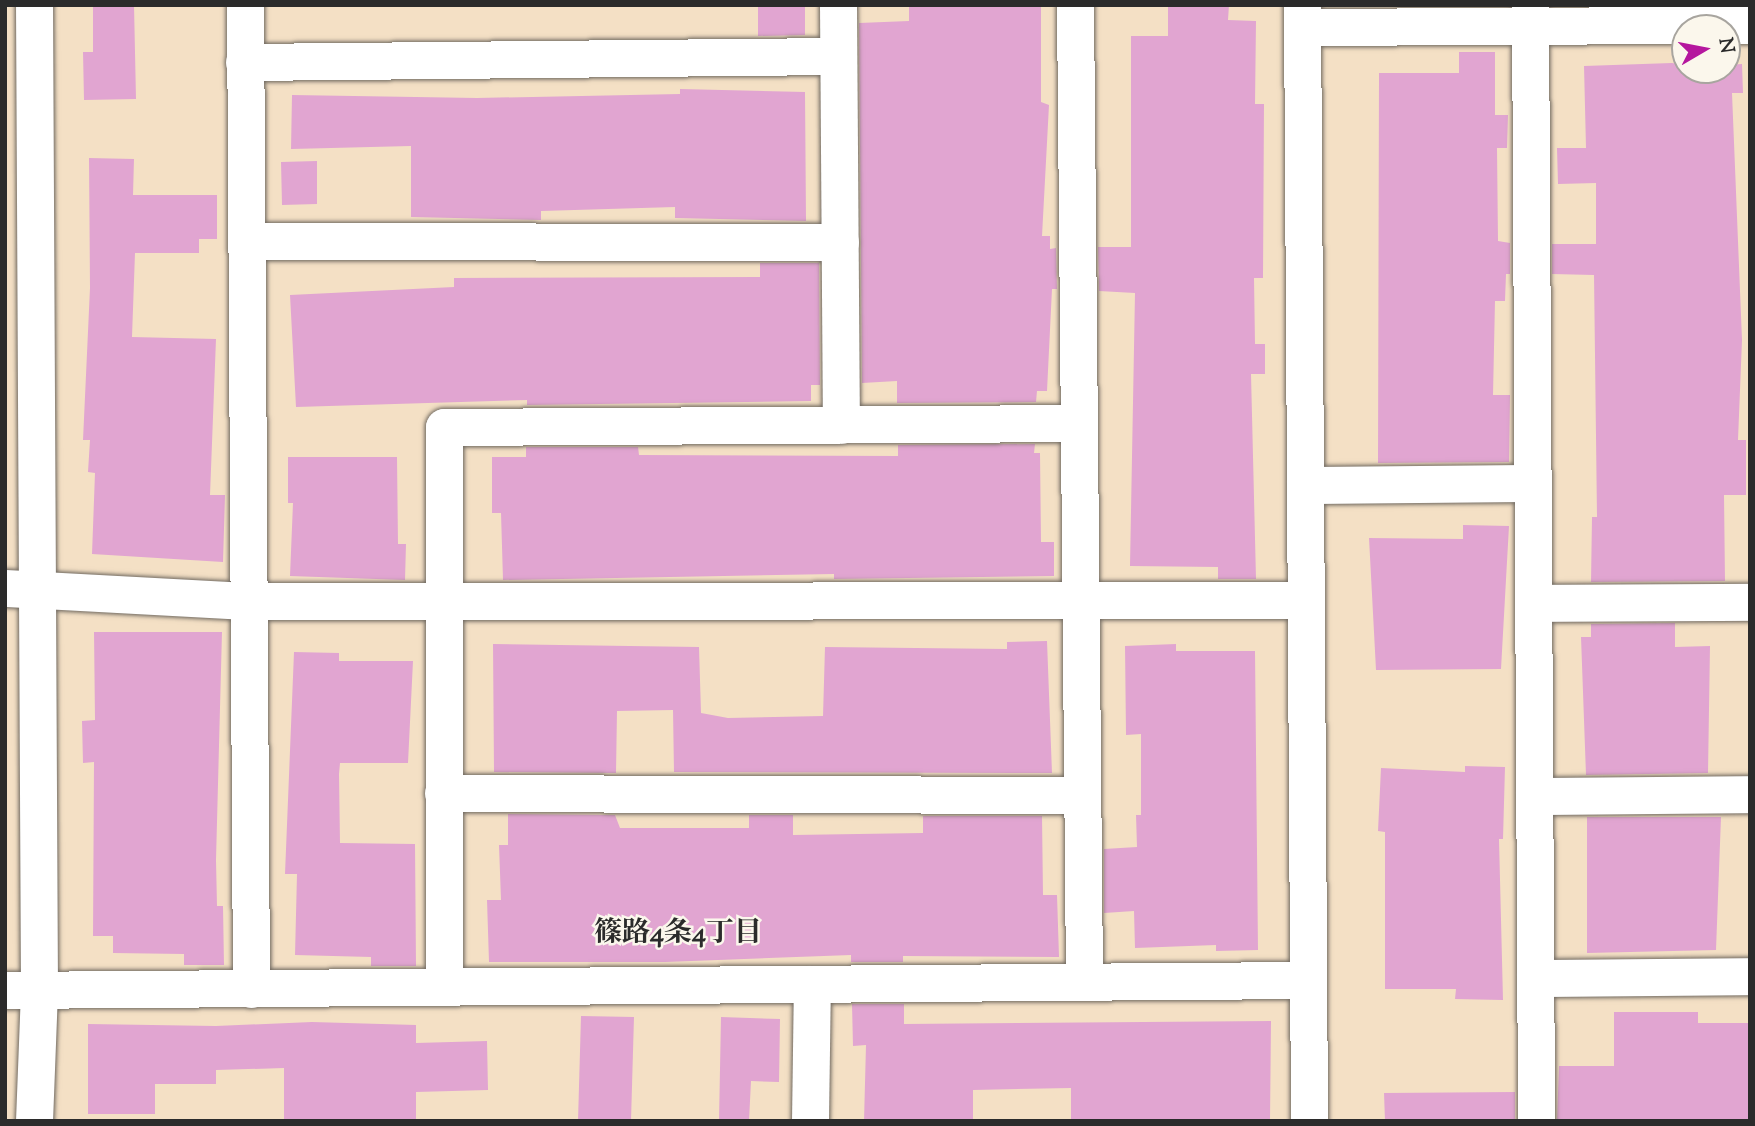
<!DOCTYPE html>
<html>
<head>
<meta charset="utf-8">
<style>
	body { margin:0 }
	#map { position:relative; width:1755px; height:1126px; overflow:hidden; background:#f4e0c5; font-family:"Sorts Mill Goudy","Noto Serif JP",serif }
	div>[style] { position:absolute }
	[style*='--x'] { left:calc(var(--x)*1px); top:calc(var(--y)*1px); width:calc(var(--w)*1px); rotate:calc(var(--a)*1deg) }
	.building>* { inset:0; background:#e1a5d1 }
	.roads { filter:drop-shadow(0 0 2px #716a61) drop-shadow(0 0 2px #716a61) }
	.street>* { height:37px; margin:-18.5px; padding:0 18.5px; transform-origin:18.5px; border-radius:18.5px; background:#fff }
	span { translate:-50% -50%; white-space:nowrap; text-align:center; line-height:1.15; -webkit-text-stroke:5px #fbf7ec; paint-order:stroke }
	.neighbourhood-label { font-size:28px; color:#2b2b2b; font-weight:700 }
	.frame { position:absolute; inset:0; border:7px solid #2b2b2b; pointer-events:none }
	.north { position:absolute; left:1671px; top:14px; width:70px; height:70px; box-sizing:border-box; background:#fbf7ec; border:2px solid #a8a59f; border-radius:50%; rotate:80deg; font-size:19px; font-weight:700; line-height:28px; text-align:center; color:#2b2b2b }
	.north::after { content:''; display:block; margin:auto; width:24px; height:32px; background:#b5179e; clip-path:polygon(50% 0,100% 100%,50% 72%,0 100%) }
</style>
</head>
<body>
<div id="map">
	<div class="building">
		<i style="clip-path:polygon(93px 5px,134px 5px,136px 99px,84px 100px,83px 52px,93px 52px)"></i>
		<i style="clip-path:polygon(758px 5px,805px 5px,805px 35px,758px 36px)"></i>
		<i style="clip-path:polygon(909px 5px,1041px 5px,1041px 102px,1049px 105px,1042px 236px,1050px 236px,1050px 249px,1056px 248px,1057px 289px,1052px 289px,1047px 391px,1037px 391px,1036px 402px,897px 403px,897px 381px,862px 383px,859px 23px,909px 21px)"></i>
		<i style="clip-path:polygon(1229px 5px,1228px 20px,1256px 21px,1255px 104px,1264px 104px,1263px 278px,1254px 278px,1255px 344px,1265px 344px,1265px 374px,1251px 374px,1256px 579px,1218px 579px,1218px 567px,1130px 566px,1135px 293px,1099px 291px,1098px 247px,1131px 247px,1131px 36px,1168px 36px,1168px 7px)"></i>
		<i style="clip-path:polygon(1459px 52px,1495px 52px,1495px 115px,1508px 115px,1507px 148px,1497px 148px,1498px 241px,1510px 243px,1510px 274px,1506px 274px,1505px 301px,1495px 301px,1493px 395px,1510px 395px,1509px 462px,1378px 463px,1379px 73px,1459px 73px)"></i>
		<i style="clip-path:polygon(1672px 63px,1685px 65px,1685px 70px,1727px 70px,1727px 65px,1742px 64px,1743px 93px,1732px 93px,1742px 340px,1738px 440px,1746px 440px,1746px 495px,1724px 495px,1725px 581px,1591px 582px,1592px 517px,1597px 517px,1594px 275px,1552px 274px,1552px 244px,1596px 244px,1596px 183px,1558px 184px,1557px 148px,1586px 148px,1584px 66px)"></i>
		<i style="clip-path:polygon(680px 89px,805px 92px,806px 221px,675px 218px,675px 207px,541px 211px,541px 220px,411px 217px,411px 146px,291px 149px,292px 95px,477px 98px,680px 94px)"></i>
		<i style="clip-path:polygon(89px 158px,134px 159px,133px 195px,217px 195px,217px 239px,199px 239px,199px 253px,135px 253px,132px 337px,216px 339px,210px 495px,225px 495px,223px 562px,92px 554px,95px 473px,88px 472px,90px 440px,83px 440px,90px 288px)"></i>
		<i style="clip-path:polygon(317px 161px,317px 204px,282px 205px,281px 162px)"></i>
		<i style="clip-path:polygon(760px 263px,819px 263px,820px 385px,811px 385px,811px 401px,527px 405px,527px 400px,296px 407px,290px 295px,454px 287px,454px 278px,760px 277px)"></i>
		<i style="clip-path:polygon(1035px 444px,1034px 453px,1040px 453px,1041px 542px,1054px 542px,1054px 576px,834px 579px,834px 574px,503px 580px,501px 513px,492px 513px,492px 457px,526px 457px,526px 447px,638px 447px,639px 455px,898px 456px,898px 445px)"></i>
		<i style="clip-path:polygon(288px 457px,397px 457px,398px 544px,406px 544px,405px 580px,290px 576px,293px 503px,288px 503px)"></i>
		<i style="clip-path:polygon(1463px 525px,1509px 526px,1501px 669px,1376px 670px,1369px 538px,1463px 539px)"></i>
		<i style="clip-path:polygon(1675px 623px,1675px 647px,1710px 646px,1708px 773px,1586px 775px,1581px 637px,1591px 637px,1591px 624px)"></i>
		<i style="clip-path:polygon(94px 632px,222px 632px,216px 860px,217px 906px,223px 906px,224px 965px,184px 965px,184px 954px,113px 953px,113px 936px,93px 936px,94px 762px,83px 763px,82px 721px,95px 720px)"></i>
		<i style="clip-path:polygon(1047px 641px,1052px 773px,674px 772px,673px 710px,617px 711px,616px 773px,494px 772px,493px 644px,699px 647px,701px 713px,728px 718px,823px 716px,825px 647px,1007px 649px,1007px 642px)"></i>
		<i style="clip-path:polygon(1176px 644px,1176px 651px,1255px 651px,1258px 950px,1216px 951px,1216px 945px,1135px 948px,1134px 911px,1104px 913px,1104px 849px,1137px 847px,1136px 815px,1141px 815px,1141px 734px,1126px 735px,1125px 646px)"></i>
		<i style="clip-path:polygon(294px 652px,339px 653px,339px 661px,413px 661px,408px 763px,340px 763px,339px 774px,340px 843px,415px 844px,416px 966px,371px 966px,371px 957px,295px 955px,297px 874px,285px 874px)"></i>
		<i style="clip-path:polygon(1465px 766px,1505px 767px,1503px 839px,1499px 839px,1503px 1000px,1455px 999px,1456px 989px,1385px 989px,1385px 832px,1378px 831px,1381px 768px,1465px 772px)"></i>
		<i style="clip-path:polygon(508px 814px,615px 815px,620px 828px,749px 828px,749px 815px,793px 815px,793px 835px,923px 833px,923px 816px,1042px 816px,1043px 895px,1057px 895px,1059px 957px,903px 956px,903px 962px,851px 962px,851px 955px,665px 962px,489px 962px,487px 900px,501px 900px,499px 845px,508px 845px)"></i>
		<i style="clip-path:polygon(1587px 817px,1721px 817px,1716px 950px,1587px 953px)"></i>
		<i style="clip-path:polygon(852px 1004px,904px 1004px,904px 1024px,1271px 1021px,1270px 1121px,1071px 1121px,1071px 1088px,973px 1090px,973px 1121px,864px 1121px,866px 1045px,853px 1046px)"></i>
		<i style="clip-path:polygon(1614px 1012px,1698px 1012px,1698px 1023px,1750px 1023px,1750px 1121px,1557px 1121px,1559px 1066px,1614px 1066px)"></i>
		<i style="clip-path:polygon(581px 1016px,634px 1017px,631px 1121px,578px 1121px)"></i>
		<i style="clip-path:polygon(721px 1017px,780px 1019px,779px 1082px,751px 1081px,749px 1121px,719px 1121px)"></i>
		<i style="clip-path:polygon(312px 1022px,416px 1025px,416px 1043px,487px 1041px,488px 1090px,416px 1092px,416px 1121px,284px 1121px,284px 1068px,216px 1070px,216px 1084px,155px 1084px,155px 1114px,88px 1114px,88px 1024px,216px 1026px)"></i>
		<i style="clip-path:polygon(1515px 1092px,1515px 1121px,1385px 1121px,1384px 1093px)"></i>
	</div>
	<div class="roads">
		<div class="street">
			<i style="--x:245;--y:5;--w:984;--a:89.65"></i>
			<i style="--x:838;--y:5;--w:420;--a:89.6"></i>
			<i style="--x:1075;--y:5;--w:977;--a:89.47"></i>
			<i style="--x:1302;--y:5;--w:1116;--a:89.64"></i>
			<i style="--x:1530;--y:5;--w:1116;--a:89.69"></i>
			<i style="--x:1302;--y:27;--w:448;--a:-0.3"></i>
			<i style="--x:244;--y:62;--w:594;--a:-0.58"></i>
			<i style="--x:246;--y:241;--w:594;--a:0.1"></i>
			<i style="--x:1305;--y:485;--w:228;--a:-0.5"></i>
			<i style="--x:5;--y:588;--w:242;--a:3.1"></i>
			<i style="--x:247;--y:601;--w:1059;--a:-0.05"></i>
			<i style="--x:1533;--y:603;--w:217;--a:-0.3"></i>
			<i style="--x:443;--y:793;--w:639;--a:0.18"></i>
			<i style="--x:1534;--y:796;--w:216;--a:-0.5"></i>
			<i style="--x:1535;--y:978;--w:215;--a:-0.5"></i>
			<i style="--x:444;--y:987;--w:560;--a:-90"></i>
			<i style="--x:444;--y:427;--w:635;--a:-0.36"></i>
			<i style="--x:5;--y:990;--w:1303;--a:-0.44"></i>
			<i style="--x:34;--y:1121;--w:131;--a:-87.8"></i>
			<i style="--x:39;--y:990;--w:985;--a:-90.29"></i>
			<i style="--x:810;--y:1121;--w:137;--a:-89.2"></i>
		</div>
	</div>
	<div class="neighbourhood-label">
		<span style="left:678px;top:934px">篠路4条4丁目</span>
	</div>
	<div class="frame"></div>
	<div class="north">N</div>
</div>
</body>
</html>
